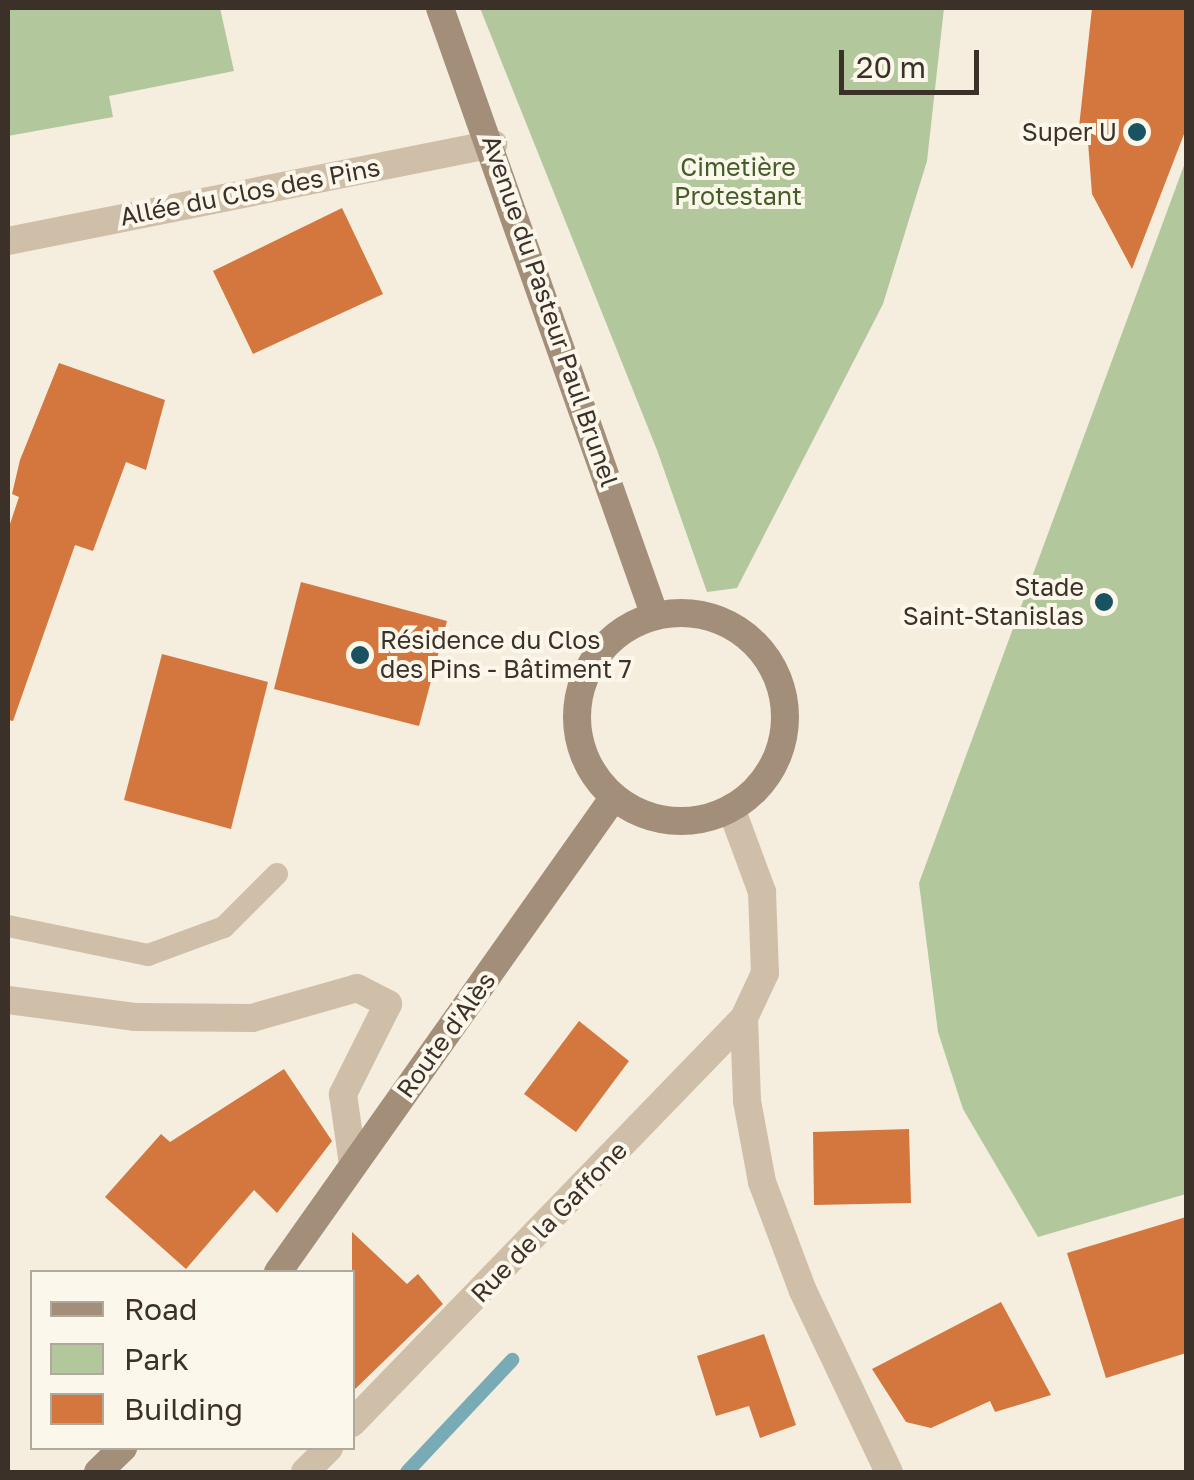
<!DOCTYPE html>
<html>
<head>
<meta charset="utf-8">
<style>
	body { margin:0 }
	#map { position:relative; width:1194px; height:1480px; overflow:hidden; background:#f5edde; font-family:"Golos Text",sans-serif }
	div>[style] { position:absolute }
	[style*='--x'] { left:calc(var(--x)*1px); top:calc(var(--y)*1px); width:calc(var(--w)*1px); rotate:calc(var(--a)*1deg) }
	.green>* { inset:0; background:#b2c79c }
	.stream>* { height:14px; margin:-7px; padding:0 7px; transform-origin:7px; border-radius:7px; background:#79abb6 }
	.building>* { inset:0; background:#d3773e }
	.service>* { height:22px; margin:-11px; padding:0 11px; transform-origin:11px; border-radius:11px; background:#cfbfa8 }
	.minor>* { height:28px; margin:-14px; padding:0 14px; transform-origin:14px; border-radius:14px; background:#cfbfa8 }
	.secondary>* { height:28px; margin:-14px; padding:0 14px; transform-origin:14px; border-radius:14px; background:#a38e79 }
	.secondary>.ring { margin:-14px; padding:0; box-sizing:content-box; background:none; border:28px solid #a38e79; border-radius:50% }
	.dots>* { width:28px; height:28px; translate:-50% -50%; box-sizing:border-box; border:5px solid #fcf7eb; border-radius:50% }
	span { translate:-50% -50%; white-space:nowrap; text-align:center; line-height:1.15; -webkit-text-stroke:8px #fcf7eb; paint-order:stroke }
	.poi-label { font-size:25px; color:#3b3129 }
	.right { translate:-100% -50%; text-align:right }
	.left { translate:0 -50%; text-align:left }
	.park-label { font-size:25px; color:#435d29 }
	.street-label { font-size:25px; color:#3b3129 }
	.frame { position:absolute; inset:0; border:10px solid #3b3129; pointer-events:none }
	.legend { position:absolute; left:30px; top:1270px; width:325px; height:180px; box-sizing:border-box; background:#fcf7eb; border:2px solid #afa89d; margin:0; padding:12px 18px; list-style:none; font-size:30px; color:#3b3129 }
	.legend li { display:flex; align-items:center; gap:20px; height:50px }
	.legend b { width:50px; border:2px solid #afa89d }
	.scale { position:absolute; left:839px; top:50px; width:140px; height:45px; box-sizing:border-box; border:5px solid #3b3129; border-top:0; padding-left:12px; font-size:30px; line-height:35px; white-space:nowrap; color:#3b3129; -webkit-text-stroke:8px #fcf7eb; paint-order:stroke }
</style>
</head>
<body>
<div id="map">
	<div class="green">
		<i style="clip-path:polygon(8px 8px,220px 8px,234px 71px,109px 96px,113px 117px,8px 136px)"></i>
		<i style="clip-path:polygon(480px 8px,944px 8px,927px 161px,883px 304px,737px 588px,707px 592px,657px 450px)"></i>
		<i style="clip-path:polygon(1186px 160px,1186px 1194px,1038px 1237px,963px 1109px,938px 1032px,919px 883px)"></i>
	</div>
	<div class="stream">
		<i style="--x:407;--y:1472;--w:154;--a:-46.8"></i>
	</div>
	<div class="building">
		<i style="clip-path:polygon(1092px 8px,1186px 8px,1186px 129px,1132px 269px,1092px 194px,1087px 129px,1079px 127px)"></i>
		<i style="clip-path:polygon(342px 208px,383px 294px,253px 354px,213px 271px)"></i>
		<i style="clip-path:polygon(59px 363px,165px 400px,146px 470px,126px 462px,93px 551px,75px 545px,13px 721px,8px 720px,8px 530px,19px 497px,12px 494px,20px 460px)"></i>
		<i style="clip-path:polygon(301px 582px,447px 621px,419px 726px,274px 689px)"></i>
		<i style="clip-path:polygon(162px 654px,268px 682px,231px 829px,124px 800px)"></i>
		<i style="clip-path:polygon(579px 1021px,629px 1061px,576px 1132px,524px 1094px)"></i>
		<i style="clip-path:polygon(284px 1069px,332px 1141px,277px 1213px,254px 1190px,186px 1269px,105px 1197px,161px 1134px,170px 1142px)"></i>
		<i style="clip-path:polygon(909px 1129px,911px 1203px,814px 1205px,813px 1132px)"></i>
		<i style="clip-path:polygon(1186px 1217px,1186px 1353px,1106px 1378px,1067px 1253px)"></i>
		<i style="clip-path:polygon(352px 1232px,407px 1284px,418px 1274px,443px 1304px,352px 1392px)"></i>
		<i style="clip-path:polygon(1001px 1302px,1051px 1395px,995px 1412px,990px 1401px,931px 1428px,906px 1422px,872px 1369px)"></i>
		<i style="clip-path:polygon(764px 1334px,796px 1425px,760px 1438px,749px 1406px,716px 1416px,697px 1356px)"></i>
	</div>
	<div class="service">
		<i style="--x:8;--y:926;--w:143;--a:11.7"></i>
		<i style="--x:148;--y:955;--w:81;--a:-20.2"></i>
		<i style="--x:224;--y:927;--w:75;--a:-45"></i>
	</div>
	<div class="minor">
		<i style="--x:8;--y:241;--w:495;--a:-11.3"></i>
		<i style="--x:731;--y:808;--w:90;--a:69.7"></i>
		<i style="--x:762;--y:892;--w:81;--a:87.9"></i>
		<i style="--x:765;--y:973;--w:50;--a:115"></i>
		<i style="--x:744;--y:1018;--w:83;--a:87.9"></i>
		<i style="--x:747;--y:1101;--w:82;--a:79.5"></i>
		<i style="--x:762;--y:1182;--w:116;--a:69.4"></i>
		<i style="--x:803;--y:1291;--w:200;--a:64.6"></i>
		<i style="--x:8;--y:1000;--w:129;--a:7.6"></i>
		<i style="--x:136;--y:1017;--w:116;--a:0.5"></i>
		<i style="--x:252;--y:1018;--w:109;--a:-15.9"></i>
		<i style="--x:357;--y:988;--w:35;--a:27"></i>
		<i style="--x:388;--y:1004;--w:101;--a:116.6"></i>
		<i style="--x:343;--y:1094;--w:71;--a:81.9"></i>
		<i style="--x:352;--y:1423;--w:564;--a:-45.93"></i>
		<i style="--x:305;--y:1472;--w:34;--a:-45"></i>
	</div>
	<div class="secondary">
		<i style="--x:440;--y:8;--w:645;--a:70.53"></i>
		<i class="ring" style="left:577px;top:613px;width:180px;height:180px"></i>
		<i style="--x:278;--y:1272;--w:582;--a:-54.73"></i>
		<i style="--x:98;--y:1472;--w:35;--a:-44"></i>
	</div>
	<div class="dots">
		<i style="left:1137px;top:132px;background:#195362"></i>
		<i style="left:1104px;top:602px;background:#195362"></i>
		<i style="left:360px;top:655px;background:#195362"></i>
	</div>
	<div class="poi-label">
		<span class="right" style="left:1117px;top:132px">Super U</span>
		<span class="right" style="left:1084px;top:602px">Stade<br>Saint-Stanislas</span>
		<span class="left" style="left:380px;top:655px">Résidence du Clos<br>des Pins - Bâtiment 7</span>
	</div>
	<div class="park-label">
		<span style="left:738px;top:182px">Cimetière<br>Protestant</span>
	</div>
	<div class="street-label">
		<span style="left:250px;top:192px;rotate:-11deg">Allée du Clos des Pins</span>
		<span style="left:550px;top:311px;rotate:71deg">Avenue du Pasteur Paul Brunel</span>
		<span style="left:446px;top:1035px;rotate:-54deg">Route d'Alès</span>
		<span style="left:549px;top:1222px;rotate:-46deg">Rue de la Gaffone</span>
	</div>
	<div class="frame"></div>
	<ul class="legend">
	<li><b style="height:12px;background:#a38e79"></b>Road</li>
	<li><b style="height:28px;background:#b2c79c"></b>Park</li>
	<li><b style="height:28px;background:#d3773e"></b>Building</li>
	</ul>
	<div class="scale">20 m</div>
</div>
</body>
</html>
